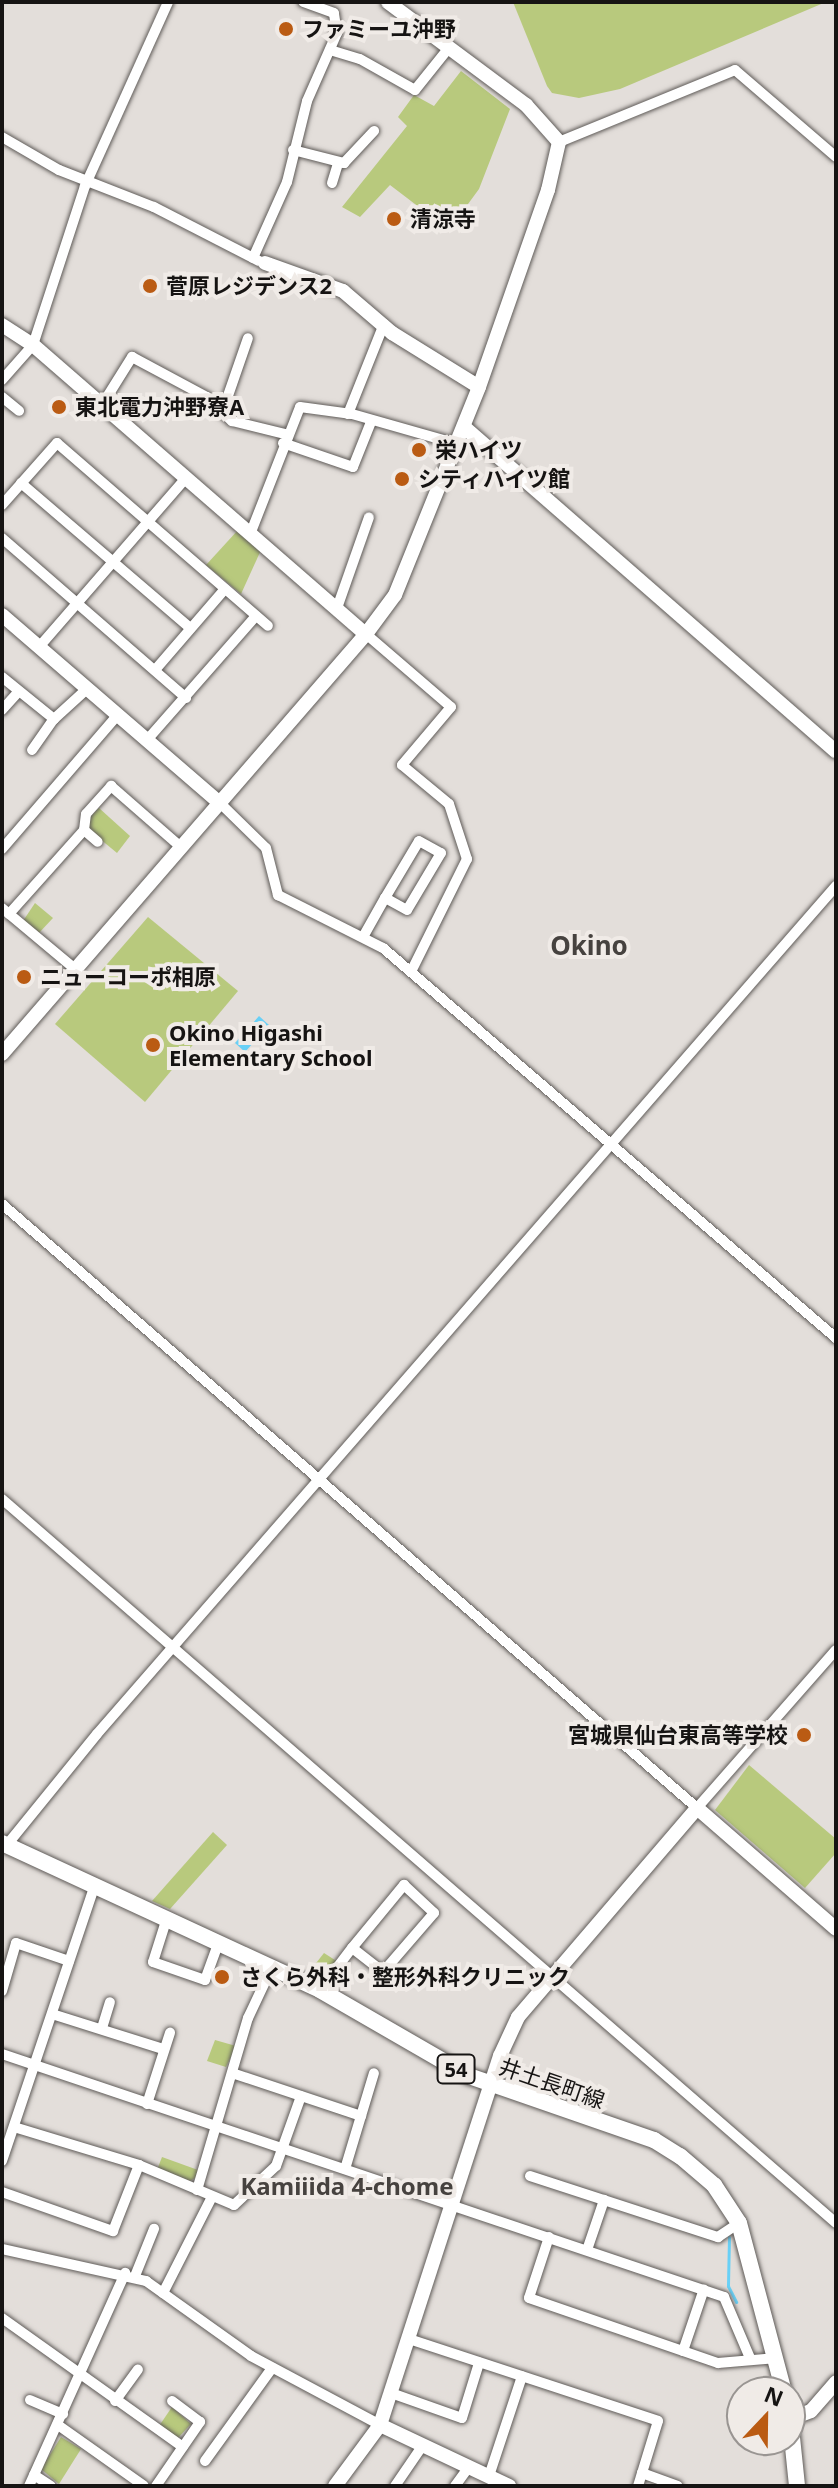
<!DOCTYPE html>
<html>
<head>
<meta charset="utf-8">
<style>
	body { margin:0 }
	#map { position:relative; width:838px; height:2488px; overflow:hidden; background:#e3deda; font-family:"Noto Sans","Noto Sans JP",sans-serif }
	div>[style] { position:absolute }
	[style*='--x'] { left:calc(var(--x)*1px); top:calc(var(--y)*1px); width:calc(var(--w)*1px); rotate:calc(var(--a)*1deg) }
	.green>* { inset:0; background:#b8c97d }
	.water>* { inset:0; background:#69d0f6 }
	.stream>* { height:3px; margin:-1.5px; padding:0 1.5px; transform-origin:1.5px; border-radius:1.5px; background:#69d0f6 }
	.roads { filter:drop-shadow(0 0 2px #5f5b58) drop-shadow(0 0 2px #5f5b58) }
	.street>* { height:10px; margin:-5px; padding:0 5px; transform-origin:5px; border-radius:5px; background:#fff }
	.secondary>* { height:14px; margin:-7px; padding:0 7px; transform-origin:7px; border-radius:7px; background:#fff }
	.primary>* { height:16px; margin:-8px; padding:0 8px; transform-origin:8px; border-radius:8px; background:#fff }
	.dots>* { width:22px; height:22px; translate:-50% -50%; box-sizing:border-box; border:4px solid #f0ebe7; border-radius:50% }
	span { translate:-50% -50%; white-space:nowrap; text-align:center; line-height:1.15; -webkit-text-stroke:8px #f0ebe7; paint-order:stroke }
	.shield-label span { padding:2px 6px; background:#f0ebe7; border:2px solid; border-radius:6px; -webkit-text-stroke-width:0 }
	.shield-label { font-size:20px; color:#161413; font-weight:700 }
	.poi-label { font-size:22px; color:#161413; font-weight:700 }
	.left { translate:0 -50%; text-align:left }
	.right { translate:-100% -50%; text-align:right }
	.street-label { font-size:22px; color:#161413 }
	.neighbourhood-label { font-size:24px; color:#46423f; font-weight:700 }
	.quarter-label { font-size:26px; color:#46423f; font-weight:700 }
	.frame { position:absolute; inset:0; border:4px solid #161413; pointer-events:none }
	.north { position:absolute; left:726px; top:2376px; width:80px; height:80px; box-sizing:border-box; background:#f0ebe7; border:2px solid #999592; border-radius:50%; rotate:22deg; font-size:22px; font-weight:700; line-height:32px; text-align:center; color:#161413 }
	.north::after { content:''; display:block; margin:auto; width:28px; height:36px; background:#ba5b13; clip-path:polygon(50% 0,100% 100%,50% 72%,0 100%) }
</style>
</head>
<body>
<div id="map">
	<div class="green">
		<i style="clip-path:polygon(513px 2px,826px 2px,620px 89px,579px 98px,552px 93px,547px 86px)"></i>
		<i style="clip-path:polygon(461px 71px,510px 109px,479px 189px,449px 230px,390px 185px,360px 217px,342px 207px,407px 126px,398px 117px,414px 95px,434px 106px)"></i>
		<i style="clip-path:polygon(238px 530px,261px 550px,241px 594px,206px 565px)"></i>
		<i style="clip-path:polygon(99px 808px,130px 836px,117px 853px,88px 829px,90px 817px)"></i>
		<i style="clip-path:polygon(35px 903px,53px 918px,38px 934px,23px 921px)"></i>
		<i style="clip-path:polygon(148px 917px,238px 991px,145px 1102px,55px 1024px)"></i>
		<i style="clip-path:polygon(749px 1765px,836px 1839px,836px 1853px,805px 1888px,715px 1810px)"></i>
		<i style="clip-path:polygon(213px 1832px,227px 1845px,170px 1909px,152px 1901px)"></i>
		<i style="clip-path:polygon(324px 1953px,338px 1962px,321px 1978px,309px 1972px)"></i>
		<i style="clip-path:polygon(215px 2040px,236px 2046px,226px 2067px,207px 2061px)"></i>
		<i style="clip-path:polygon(162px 2157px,198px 2170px,195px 2178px,190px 2181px,157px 2170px)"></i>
		<i style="clip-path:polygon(172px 2407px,191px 2424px,177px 2439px,159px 2426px)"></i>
		<i style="clip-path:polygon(61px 2437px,81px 2449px,59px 2484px,41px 2469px)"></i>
	</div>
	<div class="water">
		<i style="clip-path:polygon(259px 1016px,269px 1025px,245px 1052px,235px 1043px)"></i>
	</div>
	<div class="stream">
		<i style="--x:729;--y:2237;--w:49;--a:91.2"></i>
		<i style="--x:728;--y:2286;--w:18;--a:63"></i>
	</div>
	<div class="roads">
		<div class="street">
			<i style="--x:330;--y:50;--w:31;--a:17"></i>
			<i style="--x:360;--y:59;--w:63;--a:29.4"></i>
			<i style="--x:415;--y:90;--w:53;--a:-51.2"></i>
			<i style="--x:2;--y:137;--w:66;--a:30.1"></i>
			<i style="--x:59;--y:170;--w:102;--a:21.3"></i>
			<i style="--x:154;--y:207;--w:118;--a:27.2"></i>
			<i style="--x:559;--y:142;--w:190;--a:-22.2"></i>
			<i style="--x:735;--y:70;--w:133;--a:40.7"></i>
			<i style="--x:293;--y:150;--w:53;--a:14.3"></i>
			<i style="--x:344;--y:163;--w:44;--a:-46.8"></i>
			<i style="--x:332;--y:183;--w:21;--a:-73"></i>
			<i style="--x:253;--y:258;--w:83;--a:-65.9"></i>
			<i style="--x:287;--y:182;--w:83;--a:-76.1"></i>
			<i style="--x:307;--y:101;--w:74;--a:-66.2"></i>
			<i style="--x:337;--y:33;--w:20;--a:-99"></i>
			<i style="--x:334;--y:13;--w:33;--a:-160"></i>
			<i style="--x:2;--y:380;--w:47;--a:-48.5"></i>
			<i style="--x:33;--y:345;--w:167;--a:-71.9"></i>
			<i style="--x:85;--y:186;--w:202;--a:-65.7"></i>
			<i style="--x:2;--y:397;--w:22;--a:39"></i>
			<i style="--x:102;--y:405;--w:57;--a:-58"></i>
			<i style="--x:132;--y:357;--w:85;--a:28.1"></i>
			<i style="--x:207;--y:397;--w:35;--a:44"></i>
			<i style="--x:232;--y:421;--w:55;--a:13.8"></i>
			<i style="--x:222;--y:413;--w:79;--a:-70.9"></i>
			<i style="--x:348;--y:414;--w:97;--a:-68.2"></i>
			<i style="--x:283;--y:443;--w:74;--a:18.9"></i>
			<i style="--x:353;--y:467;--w:48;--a:-68.2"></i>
			<i style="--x:21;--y:483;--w:223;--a:40.6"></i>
			<i style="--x:2;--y:505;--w:83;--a:-48.4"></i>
			<i style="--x:57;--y:443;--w:279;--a:40.9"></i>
			<i style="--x:251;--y:532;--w:134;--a:-68.6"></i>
			<i style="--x:300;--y:407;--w:52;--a:7.7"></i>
			<i style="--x:352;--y:414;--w:109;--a:15.9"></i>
			<i style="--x:2;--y:538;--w:244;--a:41"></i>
			<i style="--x:337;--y:608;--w:96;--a:-70.6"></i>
			<i style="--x:366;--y:634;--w:112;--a:40.7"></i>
			<i style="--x:451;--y:707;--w:76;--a:130.2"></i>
			<i style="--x:402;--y:765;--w:61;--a:39.7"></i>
			<i style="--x:449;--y:804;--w:58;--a:71.9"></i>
			<i style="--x:467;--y:859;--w:126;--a:116.4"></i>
			<i style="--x:39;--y:647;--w:225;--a:-49"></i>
			<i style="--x:155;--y:670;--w:107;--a:-49.2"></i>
			<i style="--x:2;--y:677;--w:67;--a:38.9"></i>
			<i style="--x:2;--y:710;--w:25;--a:-48"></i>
			<i style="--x:147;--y:740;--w:165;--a:-48.7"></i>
			<i style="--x:32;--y:750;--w:38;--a:-55"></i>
			<i style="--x:54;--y:719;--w:46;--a:-42.4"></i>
			<i style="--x:220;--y:803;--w:64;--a:44.4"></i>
			<i style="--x:266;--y:848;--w:49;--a:75.7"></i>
			<i style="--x:278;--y:895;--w:118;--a:26.8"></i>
			<i style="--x:383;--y:948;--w:598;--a:40.73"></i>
			<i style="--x:84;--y:830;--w:18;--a:41"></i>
			<i style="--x:2;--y:849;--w:176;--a:-49.2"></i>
			<i style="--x:2;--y:908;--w:95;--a:39.9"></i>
			<i style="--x:9;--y:914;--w:113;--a:-48.2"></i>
			<i style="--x:84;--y:830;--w:16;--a:-83"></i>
			<i style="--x:86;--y:814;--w:38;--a:-48"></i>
			<i style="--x:111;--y:786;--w:93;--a:41.1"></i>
			<i style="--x:363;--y:937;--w:45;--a:-60.6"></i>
			<i style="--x:385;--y:898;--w:66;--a:-59.2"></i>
			<i style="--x:419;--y:841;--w:25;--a:29"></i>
			<i style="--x:441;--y:853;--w:66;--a:120.8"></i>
			<i style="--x:407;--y:910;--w:25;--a:-151"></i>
			<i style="--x:2;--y:1204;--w:921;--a:40.99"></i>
			<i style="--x:697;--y:1808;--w:210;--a:-48.7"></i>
			<i style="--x:2;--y:1499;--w:1104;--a:40.96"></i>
			<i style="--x:6;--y:1846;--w:144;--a:-50.9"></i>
			<i style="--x:97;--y:1734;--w:1125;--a:-48.93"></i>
			<i style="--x:166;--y:1921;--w:43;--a:107.6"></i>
			<i style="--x:153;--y:1962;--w:55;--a:19.1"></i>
			<i style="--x:205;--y:1980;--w:38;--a:-70"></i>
			<i style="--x:320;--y:1990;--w:53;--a:-52.7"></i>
			<i style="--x:352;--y:1948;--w:82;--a:-50.5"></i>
			<i style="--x:404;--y:1885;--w:41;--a:43"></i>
			<i style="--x:434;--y:1913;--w:78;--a:130.8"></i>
			<i style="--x:383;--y:1972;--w:39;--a:-142"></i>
			<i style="--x:2;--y:1991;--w:50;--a:-73.7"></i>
			<i style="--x:16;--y:1943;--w:56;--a:18.8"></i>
			<i style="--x:52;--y:2014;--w:116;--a:17.5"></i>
			<i style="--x:102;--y:2028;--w:27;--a:-73"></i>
			<i style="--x:2;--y:2054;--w:762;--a:18.6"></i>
			<i style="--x:724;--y:2297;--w:66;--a:66.9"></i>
			<i style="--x:235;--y:2074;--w:133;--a:18.4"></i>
			<i style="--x:147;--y:2104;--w:75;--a:-72.1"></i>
			<i style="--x:14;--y:2127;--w:131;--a:16.9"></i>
			<i style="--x:139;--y:2165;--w:103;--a:22.8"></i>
			<i style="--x:234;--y:2205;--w:57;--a:-42.9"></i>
			<i style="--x:276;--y:2166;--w:74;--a:-70.3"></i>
			<i style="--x:2;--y:2161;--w:288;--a:-71.4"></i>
			<i style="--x:345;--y:2169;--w:100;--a:-73.2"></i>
			<i style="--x:530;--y:2176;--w:198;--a:18"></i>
			<i style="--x:718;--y:2237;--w:25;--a:-34"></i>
			<i style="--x:197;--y:2190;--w:179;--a:-73.5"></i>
			<i style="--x:248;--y:2018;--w:56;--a:-64.8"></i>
			<i style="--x:2;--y:2192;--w:118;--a:19.4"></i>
			<i style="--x:113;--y:2231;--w:71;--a:-68.5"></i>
			<i style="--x:549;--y:2237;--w:64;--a:108.2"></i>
			<i style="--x:529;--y:2298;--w:200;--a:19"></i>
			<i style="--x:718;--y:2363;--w:59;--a:-4.8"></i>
			<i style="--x:2;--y:2249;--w:148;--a:12.5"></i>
			<i style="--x:146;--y:2281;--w:129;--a:35.5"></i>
			<i style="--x:251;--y:2356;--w:146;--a:28.1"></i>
			<i style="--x:587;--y:2250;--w:53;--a:-71.2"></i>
			<i style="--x:135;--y:2276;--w:51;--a:-68"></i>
			<i style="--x:163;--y:2293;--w:108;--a:-63"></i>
			<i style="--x:2;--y:2318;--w:222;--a:35.5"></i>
			<i style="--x:409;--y:2339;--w:262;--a:18.2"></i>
			<i style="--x:658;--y:2421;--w:54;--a:107.1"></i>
			<i style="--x:683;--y:2351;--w:65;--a:-71.3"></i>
			<i style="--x:391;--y:2393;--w:75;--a:19.4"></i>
			<i style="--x:462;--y:2418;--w:58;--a:-72.8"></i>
			<i style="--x:30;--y:2400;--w:36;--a:23"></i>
			<i style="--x:115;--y:2401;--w:39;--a:-54"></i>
			<i style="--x:58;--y:2425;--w:105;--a:35.3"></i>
			<i style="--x:205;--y:2461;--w:115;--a:-54.2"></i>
			<i style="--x:34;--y:2475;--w:20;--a:33"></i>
			<i style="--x:489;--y:2476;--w:105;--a:-71.7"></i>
			<i style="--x:29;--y:2486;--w:234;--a:-65.7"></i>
			<i style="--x:156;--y:2486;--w:78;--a:-55.5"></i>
			<i style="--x:200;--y:2422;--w:35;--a:-143"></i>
			<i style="--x:395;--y:2486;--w:50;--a:-55.7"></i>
			<i style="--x:455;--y:2486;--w:24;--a:-54"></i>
			<i style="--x:638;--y:2486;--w:14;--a:-73"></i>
			<i style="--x:642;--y:2473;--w:38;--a:20"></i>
		</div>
		<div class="secondary">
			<i style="--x:265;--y:263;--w:83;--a:19.7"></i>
			<i style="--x:343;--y:291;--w:65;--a:40.6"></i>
			<i style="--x:392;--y:333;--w:102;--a:31.8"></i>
			<i style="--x:2;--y:325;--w:37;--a:33"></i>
			<i style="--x:33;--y:345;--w:441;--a:41"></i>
			<i style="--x:464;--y:427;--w:493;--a:41.1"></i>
			<i style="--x:2;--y:615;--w:288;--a:40.8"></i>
			<i style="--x:2;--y:1054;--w:556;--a:-49.09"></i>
			<i style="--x:366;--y:634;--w:49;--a:-53.4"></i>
			<i style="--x:395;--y:595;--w:224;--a:-68"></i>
			<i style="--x:479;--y:387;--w:209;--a:-70.7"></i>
			<i style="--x:548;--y:190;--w:49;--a:-77.1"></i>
			<i style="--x:559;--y:142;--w:50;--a:-131.7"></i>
			<i style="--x:526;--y:105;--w:172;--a:-143.3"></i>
			<i style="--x:790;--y:2419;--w:22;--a:-21"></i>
			<i style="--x:811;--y:2411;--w:38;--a:-49"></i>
			<i style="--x:380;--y:2425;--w:143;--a:25.3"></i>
			<i style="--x:335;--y:2486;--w:76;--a:-53.6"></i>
			<i style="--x:380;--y:2425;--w:388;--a:-72"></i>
			<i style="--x:500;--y:2056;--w:43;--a:-65.2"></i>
			<i style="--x:518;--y:2017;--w:275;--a:-49.4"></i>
			<i style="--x:697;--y:1808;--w:184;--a:41"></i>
		</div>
		<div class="primary">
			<i style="--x:2;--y:1843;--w:350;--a:24.8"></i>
			<i style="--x:320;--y:1990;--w:172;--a:30"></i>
			<i style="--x:469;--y:2076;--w:196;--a:19.1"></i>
			<i style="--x:654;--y:2140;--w:31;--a:32"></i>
			<i style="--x:680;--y:2156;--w:45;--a:40.5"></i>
			<i style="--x:714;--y:2185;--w:45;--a:56.7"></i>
			<i style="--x:739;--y:2223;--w:175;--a:75.1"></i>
			<i style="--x:790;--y:2418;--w:68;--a:84.1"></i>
		</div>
	</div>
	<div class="dots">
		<i style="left:286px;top:29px;background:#ba5b13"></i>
		<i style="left:394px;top:219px;background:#ba5b13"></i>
		<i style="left:150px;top:286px;background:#ba5b13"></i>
		<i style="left:59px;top:407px;background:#ba5b13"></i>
		<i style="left:419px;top:450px;background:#ba5b13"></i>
		<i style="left:402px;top:479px;background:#ba5b13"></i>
		<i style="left:24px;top:977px;background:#ba5b13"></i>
		<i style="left:153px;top:1045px;background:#ba5b13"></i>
		<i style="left:804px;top:1735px;background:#ba5b13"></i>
		<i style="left:222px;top:1977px;background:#ba5b13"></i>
	</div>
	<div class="shield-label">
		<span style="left:456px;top:2069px">54</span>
	</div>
	<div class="poi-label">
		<span class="left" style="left:302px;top:29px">ファミーユ沖野</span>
		<span class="left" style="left:410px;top:219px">清涼寺</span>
		<span class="left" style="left:166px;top:286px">菅原レジデンス2</span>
		<span class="left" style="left:75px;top:407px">東北電力沖野寮A</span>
		<span class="left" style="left:435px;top:450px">栄ハイツ</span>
		<span class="left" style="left:418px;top:479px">シティハイツ館</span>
		<span class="left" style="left:40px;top:977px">ニューコーポ相原</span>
		<span class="left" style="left:169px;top:1045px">Okino Higashi<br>Elementary School</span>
		<span class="right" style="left:788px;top:1735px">宮城県仙台東高等学校</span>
		<span class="left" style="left:240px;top:1977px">さくら外科・整形外科クリニック</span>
	</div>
	<div class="street-label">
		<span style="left:552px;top:2083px;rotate:19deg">井土長町線</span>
	</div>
	<div class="neighbourhood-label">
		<span style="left:347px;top:2186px">Kamiiida 4-chome</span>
	</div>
	<div class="quarter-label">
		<span style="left:589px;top:946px">Okino</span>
	</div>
	<div class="frame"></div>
	<div class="north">N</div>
</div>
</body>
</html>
